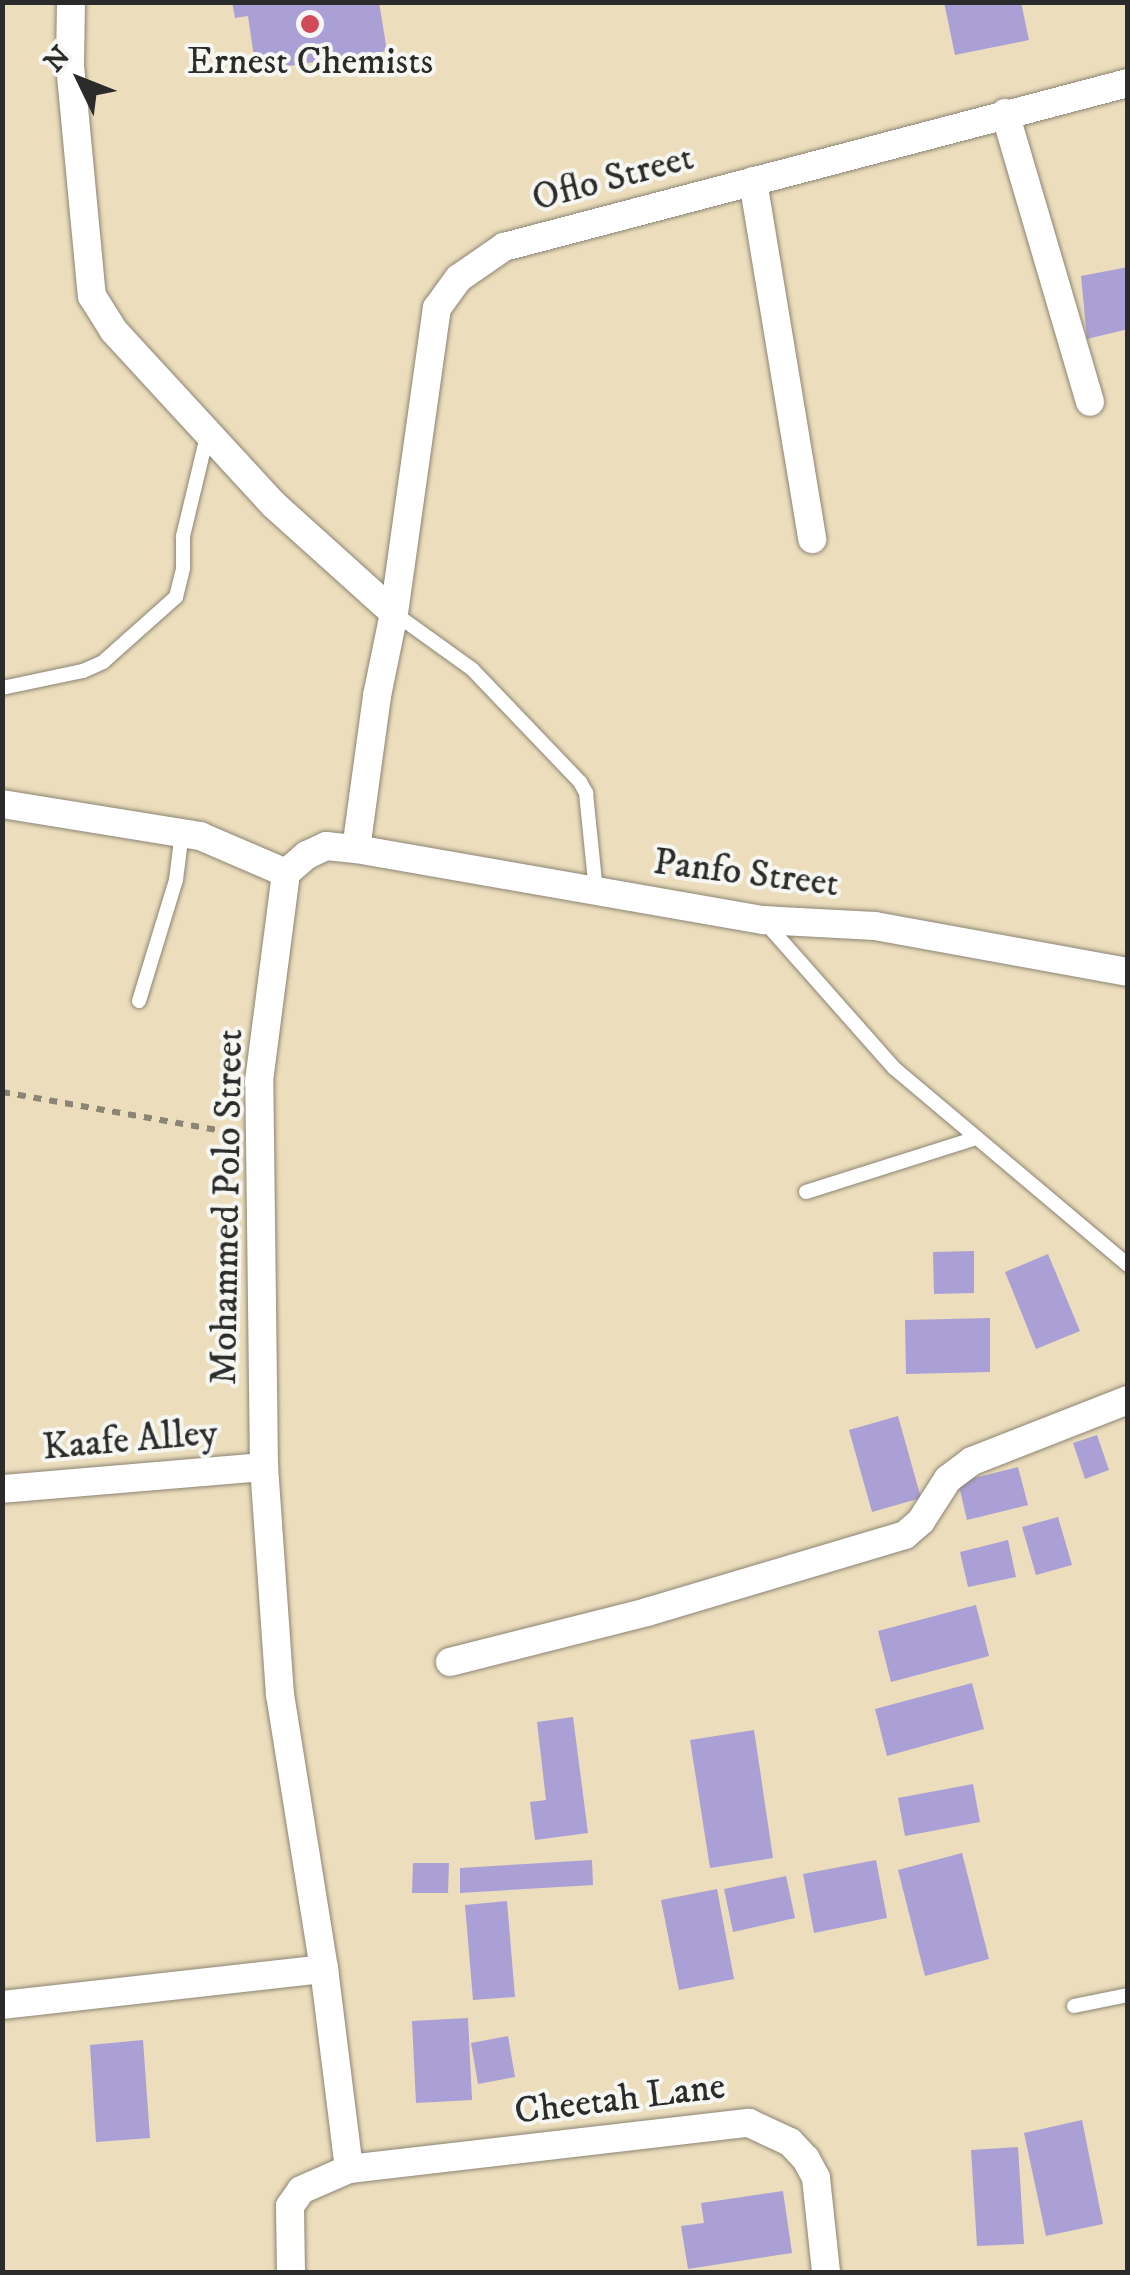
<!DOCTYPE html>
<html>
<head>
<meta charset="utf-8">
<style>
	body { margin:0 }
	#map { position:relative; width:1130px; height:2275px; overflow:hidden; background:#ecdebc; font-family:"IM FELL DW Pica",serif }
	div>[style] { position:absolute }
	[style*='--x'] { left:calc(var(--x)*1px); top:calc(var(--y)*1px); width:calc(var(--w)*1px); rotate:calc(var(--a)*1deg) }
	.building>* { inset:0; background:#aaa0d5 }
	.path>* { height:6px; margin-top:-3px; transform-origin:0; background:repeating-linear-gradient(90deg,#8c8474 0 8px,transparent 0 16px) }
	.roads { filter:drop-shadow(0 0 2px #8c8474) drop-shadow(0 0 2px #8c8474) }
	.service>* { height:14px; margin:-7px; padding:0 7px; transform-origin:7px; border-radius:7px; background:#fff }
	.minor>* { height:28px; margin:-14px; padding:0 14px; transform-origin:14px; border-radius:14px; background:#fff }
	.dots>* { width:28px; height:28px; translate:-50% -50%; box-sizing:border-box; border:5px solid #f6f6f2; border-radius:50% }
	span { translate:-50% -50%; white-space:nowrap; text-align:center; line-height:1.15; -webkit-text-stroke:8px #f6f6f2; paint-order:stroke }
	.poi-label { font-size:38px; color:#2b2b2b }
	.street-label { font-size:38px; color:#2b2b2b }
	.frame { position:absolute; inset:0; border:5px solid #2b2b2b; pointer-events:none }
	.north { position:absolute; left:30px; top:30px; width:100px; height:100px; -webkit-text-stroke:8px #f6f6f2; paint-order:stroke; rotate:313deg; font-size:28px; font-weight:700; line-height:40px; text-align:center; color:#2b2b2b }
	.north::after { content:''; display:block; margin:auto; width:35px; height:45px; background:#2b2b2b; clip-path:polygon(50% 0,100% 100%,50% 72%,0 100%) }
</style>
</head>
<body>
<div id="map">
	<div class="building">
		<i style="clip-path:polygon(232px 2px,379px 2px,387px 51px,256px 71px,248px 16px,235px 18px)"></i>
		<i style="clip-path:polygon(944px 2px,1021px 2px,1029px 40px,955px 55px)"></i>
		<i style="clip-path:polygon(1128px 267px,1128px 329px,1087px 339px,1081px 276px)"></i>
		<i style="clip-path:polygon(974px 1251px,974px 1293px,934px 1294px,933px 1252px)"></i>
		<i style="clip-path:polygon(1048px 1254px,1080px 1331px,1036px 1349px,1005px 1272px)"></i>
		<i style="clip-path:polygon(990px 1318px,990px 1372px,906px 1374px,905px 1320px)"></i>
		<i style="clip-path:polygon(898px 1416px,921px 1498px,872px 1512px,849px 1430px)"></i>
		<i style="clip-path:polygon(1097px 1435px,1109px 1470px,1085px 1479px,1073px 1443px)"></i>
		<i style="clip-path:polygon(1018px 1467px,1028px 1505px,967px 1520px,958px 1482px)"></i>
		<i style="clip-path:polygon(1058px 1517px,1072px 1565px,1036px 1575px,1022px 1527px)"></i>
		<i style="clip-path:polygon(1008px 1540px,1016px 1577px,968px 1587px,960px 1552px)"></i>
		<i style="clip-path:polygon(976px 1605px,989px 1656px,891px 1682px,878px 1631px)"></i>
		<i style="clip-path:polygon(972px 1683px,984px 1729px,887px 1756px,875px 1709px)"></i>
		<i style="clip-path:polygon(573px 1717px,588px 1833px,535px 1840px,530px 1802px,546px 1800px,537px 1722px)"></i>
		<i style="clip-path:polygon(754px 1730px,773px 1858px,710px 1868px,690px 1740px)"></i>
		<i style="clip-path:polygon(973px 1784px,980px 1822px,905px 1836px,898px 1798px)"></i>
		<i style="clip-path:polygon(962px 1853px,989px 1959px,925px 1976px,898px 1870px)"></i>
		<i style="clip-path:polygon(592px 1860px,593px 1885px,460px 1893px,460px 1868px)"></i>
		<i style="clip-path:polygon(876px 1860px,887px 1918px,814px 1933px,803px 1874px)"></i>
		<i style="clip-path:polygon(413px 1863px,449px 1863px,448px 1893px,412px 1893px)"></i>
		<i style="clip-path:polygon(786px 1876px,795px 1918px,733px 1932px,724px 1889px)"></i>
		<i style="clip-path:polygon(717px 1889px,734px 1979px,679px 1990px,661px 1900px)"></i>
		<i style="clip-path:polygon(507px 1901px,515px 1997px,473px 2000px,465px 1905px)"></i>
		<i style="clip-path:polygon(468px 2018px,472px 2100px,416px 2103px,412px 2021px)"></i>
		<i style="clip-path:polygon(508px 2036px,515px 2077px,478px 2084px,471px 2043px)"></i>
		<i style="clip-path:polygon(143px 2040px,150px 2138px,96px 2142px,90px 2045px)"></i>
		<i style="clip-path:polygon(1082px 2120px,1103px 2224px,1046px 2236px,1024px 2133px)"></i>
		<i style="clip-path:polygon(1018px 2147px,1024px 2244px,977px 2246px,971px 2150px)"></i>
		<i style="clip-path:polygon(783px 2191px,792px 2253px,688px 2269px,681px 2226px,704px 2223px,701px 2203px)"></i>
	</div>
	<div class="path">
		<i style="--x:2;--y:1092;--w:230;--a:10"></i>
	</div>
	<div class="roads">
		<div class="service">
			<i style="--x:394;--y:613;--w:96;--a:35.7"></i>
			<i style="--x:472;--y:669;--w:156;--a:46.3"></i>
			<i style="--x:580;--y:782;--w:13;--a:61"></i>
			<i style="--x:586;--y:793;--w:100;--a:84.2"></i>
			<i style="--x:2;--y:688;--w:83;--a:-11.9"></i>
			<i style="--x:83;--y:671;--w:22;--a:-24"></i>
			<i style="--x:103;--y:662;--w:98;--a:-41.7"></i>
			<i style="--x:176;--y:597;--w:30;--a:-76"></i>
			<i style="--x:183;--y:568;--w:32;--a:-90"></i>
			<i style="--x:183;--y:536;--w:103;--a:-76.5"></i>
			<i style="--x:764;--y:921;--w:196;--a:48.5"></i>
			<i style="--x:894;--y:1068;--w:306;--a:40.1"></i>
			<i style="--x:139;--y:1001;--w:127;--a:-73"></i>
			<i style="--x:176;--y:880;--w:48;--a:-82.9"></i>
			<i style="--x:806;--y:1192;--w:175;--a:-17.6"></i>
			<i style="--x:1074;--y:2006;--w:55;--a:-11.5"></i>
		</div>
		<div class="minor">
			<i style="--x:71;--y:2;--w:63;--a:90.9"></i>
			<i style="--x:70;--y:65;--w:232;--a:84.6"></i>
			<i style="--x:92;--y:296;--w:41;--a:57.8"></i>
			<i style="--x:114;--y:331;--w:235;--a:47.4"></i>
			<i style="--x:273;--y:504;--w:163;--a:42"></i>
			<i style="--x:394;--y:613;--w:85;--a:101.6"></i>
			<i style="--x:377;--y:696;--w:154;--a:97.8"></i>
			<i style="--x:1005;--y:113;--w:301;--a:73.6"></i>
			<i style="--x:753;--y:181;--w:363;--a:80.6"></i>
			<i style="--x:394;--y:613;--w:308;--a:-82"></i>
			<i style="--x:437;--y:308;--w:37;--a:-54"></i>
			<i style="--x:459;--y:278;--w:55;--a:-34.6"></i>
			<i style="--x:504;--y:247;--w:645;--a:-14.73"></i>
			<i style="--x:2;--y:804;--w:201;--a:9.2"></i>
			<i style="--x:200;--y:836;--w:94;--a:23.3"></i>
			<i style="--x:2;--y:1489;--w:263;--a:-4.8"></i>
			<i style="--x:450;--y:1662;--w:203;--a:-14.2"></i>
			<i style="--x:647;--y:1612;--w:269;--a:-16.6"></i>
			<i style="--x:905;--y:1535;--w:21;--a:-41"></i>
			<i style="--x:921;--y:1521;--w:50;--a:-57.3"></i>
			<i style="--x:948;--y:1479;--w:30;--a:-37"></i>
			<i style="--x:972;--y:1461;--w:168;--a:-21.4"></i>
			<i style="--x:2;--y:2005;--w:324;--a:-6.4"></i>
			<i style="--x:349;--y:2169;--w:202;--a:-97.1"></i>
			<i style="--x:324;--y:1969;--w:278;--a:-99.1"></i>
			<i style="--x:280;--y:1695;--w:229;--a:-94"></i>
			<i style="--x:264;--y:1467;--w:386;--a:-90.7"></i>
			<i style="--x:259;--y:1081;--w:210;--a:-82.6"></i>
			<i style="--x:286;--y:873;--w:28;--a:-41"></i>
			<i style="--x:307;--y:855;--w:21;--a:-25"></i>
			<i style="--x:326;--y:846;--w:30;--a:6"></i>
			<i style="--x:356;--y:849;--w:414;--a:9.9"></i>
			<i style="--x:764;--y:920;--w:111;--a:3.1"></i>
			<i style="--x:875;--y:926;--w:257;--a:10.3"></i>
			<i style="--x:291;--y:2272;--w:66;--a:-90.9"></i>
			<i style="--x:290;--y:2206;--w:19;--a:-55"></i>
			<i style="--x:301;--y:2190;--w:52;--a:-23.6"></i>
			<i style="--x:349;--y:2169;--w:403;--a:-6.6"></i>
			<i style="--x:749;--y:2123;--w:45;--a:24.9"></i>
			<i style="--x:790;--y:2142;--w:23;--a:47"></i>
			<i style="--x:806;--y:2159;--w:21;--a:62"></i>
			<i style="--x:816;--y:2178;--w:95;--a:83.9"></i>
		</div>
	</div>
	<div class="dots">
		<i style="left:310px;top:24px;background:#d1495b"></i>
	</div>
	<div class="poi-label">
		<span style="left:310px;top:63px">Ernest Chemists</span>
	</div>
	<div class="street-label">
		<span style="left:613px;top:179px;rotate:-15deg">Oflo Street</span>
		<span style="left:746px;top:874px;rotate:7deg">Panfo Street</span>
		<span style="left:228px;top:1207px;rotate:-89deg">Mohammed Polo Street</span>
		<span style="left:130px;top:1441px;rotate:-5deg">Kaafe Alley</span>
		<span style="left:620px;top:2100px;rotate:-7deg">Cheetah Lane</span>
	</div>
	<div class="frame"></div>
	<div class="north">N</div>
</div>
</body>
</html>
